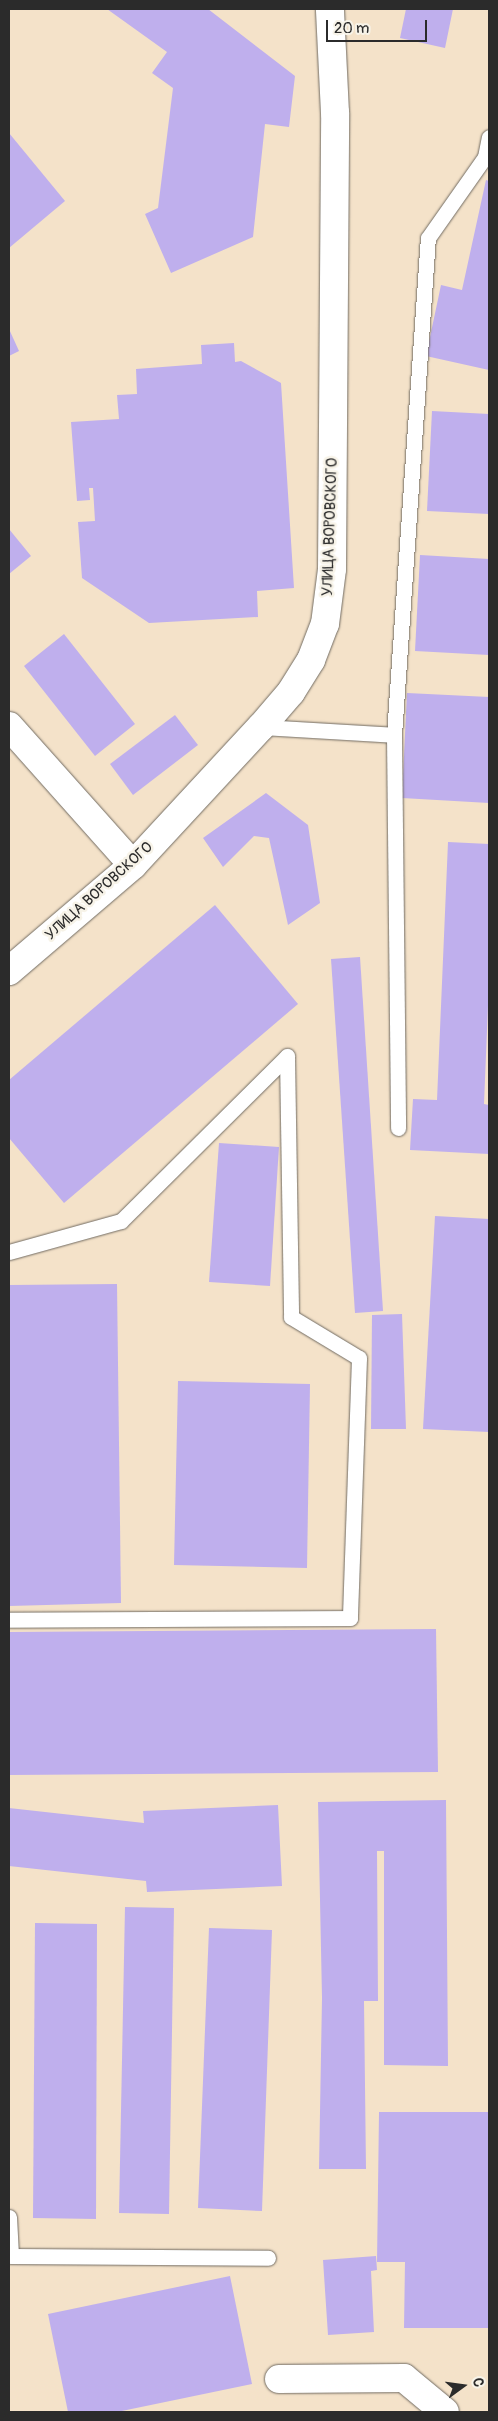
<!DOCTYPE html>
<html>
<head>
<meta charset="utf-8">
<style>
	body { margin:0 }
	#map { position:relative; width:498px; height:2421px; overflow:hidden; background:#f4e2c9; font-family:Pangolin,sans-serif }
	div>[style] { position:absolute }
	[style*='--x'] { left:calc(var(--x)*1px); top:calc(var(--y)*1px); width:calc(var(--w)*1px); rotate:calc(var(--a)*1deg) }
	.building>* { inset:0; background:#bfafed }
	.roads { filter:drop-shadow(0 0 1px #716b62) drop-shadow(0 0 1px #716b62) }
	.lane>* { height:15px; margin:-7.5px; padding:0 7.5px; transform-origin:7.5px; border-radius:7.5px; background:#fff }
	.street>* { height:28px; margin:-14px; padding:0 14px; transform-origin:14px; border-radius:14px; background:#fff }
	.secondary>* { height:28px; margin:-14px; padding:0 14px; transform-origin:14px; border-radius:14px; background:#fff }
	span { translate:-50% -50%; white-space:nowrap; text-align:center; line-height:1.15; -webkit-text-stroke:5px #f7f3e8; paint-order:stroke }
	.street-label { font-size:15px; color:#2b2b2b }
	.frame { position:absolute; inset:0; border:10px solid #2b2b2b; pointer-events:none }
	.north { position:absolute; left:438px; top:2361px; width:50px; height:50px; -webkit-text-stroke:4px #f7f3e8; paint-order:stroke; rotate:76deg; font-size:14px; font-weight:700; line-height:20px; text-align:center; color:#2b2b2b }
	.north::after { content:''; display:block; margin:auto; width:18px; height:22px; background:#2b2b2b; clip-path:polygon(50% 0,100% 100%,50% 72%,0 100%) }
	.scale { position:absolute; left:326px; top:20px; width:101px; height:22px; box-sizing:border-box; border:2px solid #2b2b2b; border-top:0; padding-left:6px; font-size:15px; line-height:18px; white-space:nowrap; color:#2b2b2b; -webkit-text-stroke:4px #f7f3e8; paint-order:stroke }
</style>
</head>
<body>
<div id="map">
	<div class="building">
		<i style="clip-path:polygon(107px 9px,208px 9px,295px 76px,289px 127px,265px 124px,253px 237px,171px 273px,145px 214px,158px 208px,173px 88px,152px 73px,167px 52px)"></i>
		<i style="clip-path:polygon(406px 9px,453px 9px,445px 48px,400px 38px)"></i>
		<i style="clip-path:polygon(9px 133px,65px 201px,9px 248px)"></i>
		<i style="clip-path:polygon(486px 180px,489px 181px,489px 370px,426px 356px,441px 285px,462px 290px)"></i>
		<i style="clip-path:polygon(9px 329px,19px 351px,9px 356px)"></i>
		<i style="clip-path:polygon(234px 343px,235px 362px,241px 361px,281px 383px,294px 588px,257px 591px,258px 617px,149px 623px,82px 578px,78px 522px,95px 521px,93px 488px,89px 488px,90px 500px,77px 501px,71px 422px,119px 419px,117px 395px,137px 394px,136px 369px,202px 364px,201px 345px)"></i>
		<i style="clip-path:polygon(432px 411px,489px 414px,489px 514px,427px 511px)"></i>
		<i style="clip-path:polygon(9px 529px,31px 556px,9px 574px)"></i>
		<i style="clip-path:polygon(420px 555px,489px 559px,489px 655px,415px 651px)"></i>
		<i style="clip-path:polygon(64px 634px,135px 724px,95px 756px,24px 666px)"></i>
		<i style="clip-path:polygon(407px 693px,489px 697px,489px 803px,402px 798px)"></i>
		<i style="clip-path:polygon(175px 715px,198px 745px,133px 795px,110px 764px)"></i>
		<i style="clip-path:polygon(266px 793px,308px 825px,320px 903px,288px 925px,269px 838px,254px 836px,223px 867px,203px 838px)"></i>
		<i style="clip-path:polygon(448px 842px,489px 844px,489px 981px,484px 1104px,489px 1105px,489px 1154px,410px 1150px,413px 1099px,437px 1100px)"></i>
		<i style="clip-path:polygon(215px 905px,298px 1004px,64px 1203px,9px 1138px,9px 1080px)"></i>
		<i style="clip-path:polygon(360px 957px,383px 1311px,355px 1313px,331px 959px)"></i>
		<i style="clip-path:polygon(219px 1143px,279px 1147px,270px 1286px,209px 1282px)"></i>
		<i style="clip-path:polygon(435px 1216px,489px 1219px,489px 1432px,423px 1429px)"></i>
		<i style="clip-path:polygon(117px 1284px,121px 1603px,9px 1606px,9px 1285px)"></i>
		<i style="clip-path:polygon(402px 1314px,406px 1429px,371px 1429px,372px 1315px)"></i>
		<i style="clip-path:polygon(178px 1381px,310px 1384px,307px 1568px,174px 1565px)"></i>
		<i style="clip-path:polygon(436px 1629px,438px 1772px,9px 1775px,9px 1632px)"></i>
		<i style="clip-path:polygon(446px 1800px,448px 2066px,384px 2065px,384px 1851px,377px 1851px,378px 2001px,364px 2001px,366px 2169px,319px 2169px,322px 1998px,318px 1802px)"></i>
		<i style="clip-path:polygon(278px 1805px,282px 1886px,147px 1892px,146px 1881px,9px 1866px,9px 1808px,144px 1823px,143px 1811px)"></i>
		<i style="clip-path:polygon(125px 1907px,174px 1908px,169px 2214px,119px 2213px)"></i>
		<i style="clip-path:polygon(35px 1923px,97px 1924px,96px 2219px,33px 2218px)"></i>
		<i style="clip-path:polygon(209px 1928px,272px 1930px,262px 2211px,198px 2208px)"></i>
		<i style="clip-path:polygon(379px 2112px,489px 2112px,489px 2328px,404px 2328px,405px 2262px,377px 2262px)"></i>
		<i style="clip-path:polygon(376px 2256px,377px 2270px,371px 2271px,374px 2332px,328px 2335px,323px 2260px)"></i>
		<i style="clip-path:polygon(230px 2276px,252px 2384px,117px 2412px,68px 2412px,48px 2314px)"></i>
	</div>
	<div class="roads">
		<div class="lane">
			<i style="--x:261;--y:727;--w:133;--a:3.4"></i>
			<i style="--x:394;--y:735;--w:498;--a:-86.1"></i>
			<i style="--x:428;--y:238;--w:99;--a:-54.9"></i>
			<i style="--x:485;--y:157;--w:20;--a:-79"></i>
			<i style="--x:394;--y:735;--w:393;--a:89.4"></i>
			<i style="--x:9;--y:1252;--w:116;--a:-15.5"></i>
			<i style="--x:121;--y:1221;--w:234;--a:-44.8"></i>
			<i style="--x:287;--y:1056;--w:261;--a:89.1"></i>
			<i style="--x:291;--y:1317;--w:79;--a:31.1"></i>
			<i style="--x:359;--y:1358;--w:260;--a:92"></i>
			<i style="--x:350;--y:1618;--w:341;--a:179.7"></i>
			<i style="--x:9;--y:2217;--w:39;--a:87"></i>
			<i style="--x:11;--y:2256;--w:257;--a:0.4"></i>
		</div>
		<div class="street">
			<i style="--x:9;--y:726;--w:186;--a:48.3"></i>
			<i style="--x:279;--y:2379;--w:125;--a:-0.5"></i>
			<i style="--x:404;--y:2378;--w:53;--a:39.7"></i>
		</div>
		<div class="secondary">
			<i style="--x:9;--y:971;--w:163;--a:-40.5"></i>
			<i style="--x:133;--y:865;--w:188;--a:-47.2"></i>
			<i style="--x:261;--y:727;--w:46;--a:-49.4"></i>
			<i style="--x:291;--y:692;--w:38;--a:-58"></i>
			<i style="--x:311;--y:660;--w:39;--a:-69"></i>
			<i style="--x:325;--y:624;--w:55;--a:-82.7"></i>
			<i style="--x:332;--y:569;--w:456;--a:-89.6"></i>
			<i style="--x:335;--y:113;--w:104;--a:-92.8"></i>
		</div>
	</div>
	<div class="street-label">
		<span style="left:330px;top:527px;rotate:-88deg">УЛИЦА ВОРОВСКОГО</span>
		<span style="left:99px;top:891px;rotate:-42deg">УЛИЦА ВОРОВСКОГО</span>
	</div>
	<div class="frame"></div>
	<div class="north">С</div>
	<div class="scale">20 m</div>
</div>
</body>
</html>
